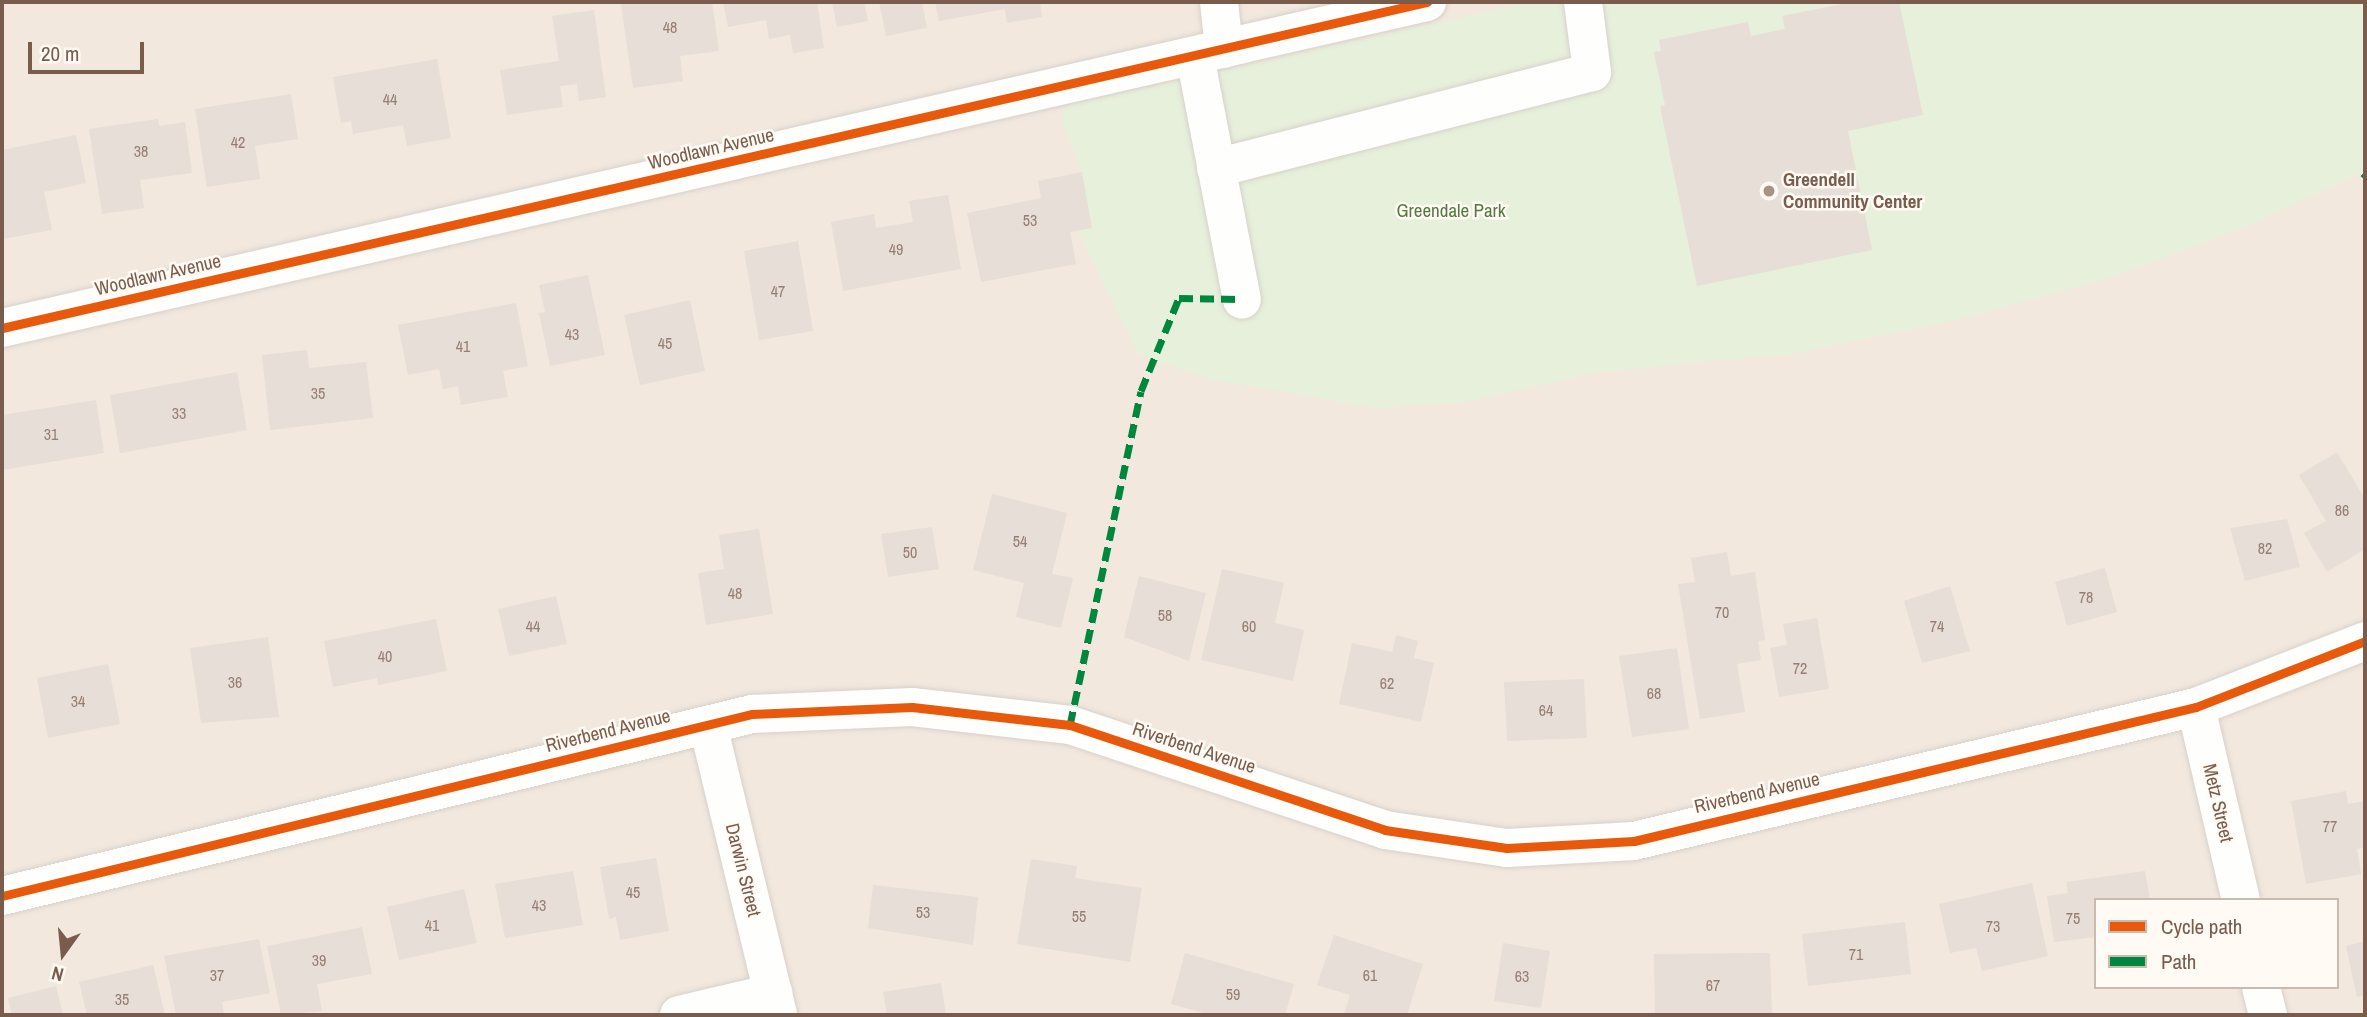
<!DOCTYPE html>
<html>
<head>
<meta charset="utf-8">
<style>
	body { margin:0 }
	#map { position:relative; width:2367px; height:1017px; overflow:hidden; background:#f9f5f0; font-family:"Archivo Narrow",sans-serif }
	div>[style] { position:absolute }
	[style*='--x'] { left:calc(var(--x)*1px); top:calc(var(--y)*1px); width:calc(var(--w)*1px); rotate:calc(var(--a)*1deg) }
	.residential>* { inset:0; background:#f2e8de }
	.green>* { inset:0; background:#e7f0db }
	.building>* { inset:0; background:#e6ded7 }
	.roads { filter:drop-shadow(0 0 2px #d7d1cb) drop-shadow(0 0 2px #d7d1cb) }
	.minor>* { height:38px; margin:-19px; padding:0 19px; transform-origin:19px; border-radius:19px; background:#fefefd }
	.quiet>* { height:7px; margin-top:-3.5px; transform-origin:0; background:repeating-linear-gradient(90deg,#00873e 0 14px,transparent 0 21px) }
	.cycleway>* { height:9px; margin:-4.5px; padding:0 4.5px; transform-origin:4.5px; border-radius:4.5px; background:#e8590c }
	.dots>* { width:19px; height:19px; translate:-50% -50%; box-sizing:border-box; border:4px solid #fffaf3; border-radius:50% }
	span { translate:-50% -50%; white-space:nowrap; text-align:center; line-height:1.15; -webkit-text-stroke:5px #fffaf3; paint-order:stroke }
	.number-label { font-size:16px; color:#977e72 }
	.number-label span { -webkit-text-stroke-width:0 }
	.street-label { font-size:19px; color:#7a5c4d }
	.poi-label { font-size:19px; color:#7a5c4d; font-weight:700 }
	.left { translate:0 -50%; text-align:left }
	.park-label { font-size:19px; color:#537a41 }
	.frame { position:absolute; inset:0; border:4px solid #7a5c4d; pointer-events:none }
	.legend { position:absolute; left:2094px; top:898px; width:245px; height:91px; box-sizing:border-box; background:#fffaf3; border:2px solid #cabbb1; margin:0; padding:9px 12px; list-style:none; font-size:21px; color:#7a5c4d }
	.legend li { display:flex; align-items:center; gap:14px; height:35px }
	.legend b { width:35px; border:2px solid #cabbb1 }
	.north { position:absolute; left:28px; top:919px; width:70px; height:70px; -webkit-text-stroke:5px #fffaf3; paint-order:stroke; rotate:195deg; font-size:19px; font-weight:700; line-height:28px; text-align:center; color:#7a5c4d }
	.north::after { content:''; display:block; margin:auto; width:24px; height:32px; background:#7a5c4d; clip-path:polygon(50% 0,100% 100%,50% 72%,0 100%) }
	.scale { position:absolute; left:28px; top:42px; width:116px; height:32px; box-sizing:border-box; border:4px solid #7a5c4d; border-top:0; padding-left:9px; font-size:21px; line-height:24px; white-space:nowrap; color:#7a5c4d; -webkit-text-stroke:5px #fffaf3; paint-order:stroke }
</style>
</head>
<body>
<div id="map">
	<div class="residential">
		<i style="clip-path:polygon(evenodd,2px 2px,2365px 2px,2365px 1015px,2px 1015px,2px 2px,2096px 900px,2337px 900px,2337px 987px,2096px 987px,2096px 900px)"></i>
	</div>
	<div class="green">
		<i style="clip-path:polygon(1531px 2px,2365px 2px,2365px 171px,2241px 229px,2109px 278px,1961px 319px,1791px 354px,1598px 372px,1465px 402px,1377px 408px,1208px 379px,1138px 354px,1078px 231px,1081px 169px,1063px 124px,1063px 106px)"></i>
	</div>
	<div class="building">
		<i style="clip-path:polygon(637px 2px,712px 2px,719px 51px,680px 56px,683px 81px,633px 88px,621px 4px)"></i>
		<i style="clip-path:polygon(723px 2px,817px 2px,824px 48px,793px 53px,790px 35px,769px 39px,766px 20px,728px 27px)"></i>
		<i style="clip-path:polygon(832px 2px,864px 2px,868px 21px,837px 27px)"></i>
		<i style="clip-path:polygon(879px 2px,922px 2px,927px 28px,886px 36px)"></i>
		<i style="clip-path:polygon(935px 2px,1040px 2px,1042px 17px,1007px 23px,1005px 9px,939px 21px)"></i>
		<i style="clip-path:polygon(1852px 2px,1899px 2px,1923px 115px,1848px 131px,1872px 250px,1697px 286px,1660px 106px,1665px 105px,1654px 52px,1661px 51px,1659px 40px,1748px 22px,1751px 36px,1785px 29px,1782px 16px)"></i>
		<i style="clip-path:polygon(594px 10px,606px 97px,579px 101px,577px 84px,560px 86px,563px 107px,507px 115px,500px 70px,559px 61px,552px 16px)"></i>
		<i style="clip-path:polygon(437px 59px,451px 138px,407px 146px,403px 125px,353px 134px,351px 121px,341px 123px,333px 77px)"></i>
		<i style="clip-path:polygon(291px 94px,298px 139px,255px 146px,260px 179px,207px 187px,195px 109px)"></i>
		<i style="clip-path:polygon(158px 119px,159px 126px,185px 122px,192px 173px,140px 180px,144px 208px,102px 214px,89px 129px)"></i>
		<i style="clip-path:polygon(76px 135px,86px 183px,44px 192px,52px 230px,3px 239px,2px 150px)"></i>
		<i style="clip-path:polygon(1082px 172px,1092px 228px,1070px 232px,1076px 264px,981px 282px,967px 213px,1041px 198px,1038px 181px)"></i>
		<i style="clip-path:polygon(948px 195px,961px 269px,843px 291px,831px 222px,874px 214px,876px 228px,913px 222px,909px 201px)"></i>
		<i style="clip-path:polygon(798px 241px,813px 331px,759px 340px,744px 251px)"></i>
		<i style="clip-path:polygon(588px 275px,605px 355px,550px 366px,539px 313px,545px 312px,539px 285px)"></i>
		<i style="clip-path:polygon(690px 300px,705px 371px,640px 385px,624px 315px)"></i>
		<i style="clip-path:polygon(516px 303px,528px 366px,503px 371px,508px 397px,461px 405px,458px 386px,443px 389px,439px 369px,408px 375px,398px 325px)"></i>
		<i style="clip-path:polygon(307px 350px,309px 368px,366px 362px,373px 418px,270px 430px,262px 355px)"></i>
		<i style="clip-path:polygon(237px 372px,247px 430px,120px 453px,110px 395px)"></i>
		<i style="clip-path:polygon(96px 400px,104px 453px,2px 470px,2px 415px)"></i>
		<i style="clip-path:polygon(2337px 452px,2365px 499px,2365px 549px,2327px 572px,2304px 533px,2326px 521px,2299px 475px)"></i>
		<i style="clip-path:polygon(992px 494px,1067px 513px,1052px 574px,1073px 578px,1061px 628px,1016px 617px,1024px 583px,973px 570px)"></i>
		<i style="clip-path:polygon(2287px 519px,2300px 567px,2245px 581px,2230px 528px)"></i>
		<i style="clip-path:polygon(932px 527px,939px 569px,888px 577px,881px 534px)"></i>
		<i style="clip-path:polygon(759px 529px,773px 614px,706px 625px,698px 573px,724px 569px,719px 535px)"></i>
		<i style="clip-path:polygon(1727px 552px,1731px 576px,1755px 572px,1765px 640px,1758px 641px,1761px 660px,1737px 664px,1745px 712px,1700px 719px,1678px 584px,1695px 582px,1691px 558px)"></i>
		<i style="clip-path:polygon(2105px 568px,2117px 612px,2067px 626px,2055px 582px)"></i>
		<i style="clip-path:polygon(1222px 569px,1284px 583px,1275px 623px,1304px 630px,1293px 681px,1201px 660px)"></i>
		<i style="clip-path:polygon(1139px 576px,1206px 593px,1189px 661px,1124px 637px)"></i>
		<i style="clip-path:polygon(1950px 586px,1970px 651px,1922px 663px,1904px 601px)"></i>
		<i style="clip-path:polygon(556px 596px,567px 644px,509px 656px,498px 609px)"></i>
		<i style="clip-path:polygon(1817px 618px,1829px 689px,1779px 697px,1770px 648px,1787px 645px,1783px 624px)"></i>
		<i style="clip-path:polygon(436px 619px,447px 671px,378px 685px,377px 678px,333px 687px,324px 641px)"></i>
		<i style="clip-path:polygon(1396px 635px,1418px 641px,1414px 658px,1434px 663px,1421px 722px,1339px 704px,1352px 643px,1392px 652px)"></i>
		<i style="clip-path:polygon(268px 637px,279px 717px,201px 723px,190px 648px)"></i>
		<i style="clip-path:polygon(1677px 648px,1689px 729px,1632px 737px,1619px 656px)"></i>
		<i style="clip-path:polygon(108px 664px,120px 724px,48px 738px,37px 678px)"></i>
		<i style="clip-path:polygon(1584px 679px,1587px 738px,1507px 741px,1504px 682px)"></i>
		<i style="clip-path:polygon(2346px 791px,2348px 804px,2365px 801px,2365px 847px,2357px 849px,2361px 874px,2306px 884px,2291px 801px)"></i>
		<i style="clip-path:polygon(656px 858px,669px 931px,620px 940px,616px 917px,609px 919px,600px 867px)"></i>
		<i style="clip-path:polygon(1031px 859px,1077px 866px,1075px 878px,1142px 888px,1130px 962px,1017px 944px)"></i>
		<i style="clip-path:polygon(573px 871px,583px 925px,505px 938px,495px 884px)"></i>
		<i style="clip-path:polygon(2145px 871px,2150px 900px,2096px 900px,2096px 937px,2054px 942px,2047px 896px,2068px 893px,2066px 882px)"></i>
		<i style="clip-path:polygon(2032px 883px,2048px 956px,1982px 971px,1976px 948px,1950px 953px,1939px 904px)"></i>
		<i style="clip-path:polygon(873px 885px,978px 897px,973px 945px,868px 928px)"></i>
		<i style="clip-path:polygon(464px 889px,477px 943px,399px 960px,387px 907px)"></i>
		<i style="clip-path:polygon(1905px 922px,1911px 974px,1808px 986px,1802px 934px)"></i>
		<i style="clip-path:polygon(362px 927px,372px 974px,317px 984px,322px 1011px,281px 1015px,267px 946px)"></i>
		<i style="clip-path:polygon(1334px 935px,1423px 964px,1407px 1015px,1344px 1015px,1350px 995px,1317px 985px)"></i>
		<i style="clip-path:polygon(259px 939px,270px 993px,222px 1002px,224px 1015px,176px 1015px,164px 956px)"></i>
		<i style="clip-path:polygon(2365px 941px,2365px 995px,2357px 997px,2346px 946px)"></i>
		<i style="clip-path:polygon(1503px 943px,1550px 951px,1541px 1008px,1494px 1001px)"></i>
		<i style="clip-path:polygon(1185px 953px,1294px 984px,1285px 1015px,1211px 1015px,1171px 1004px)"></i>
		<i style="clip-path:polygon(1770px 953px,1772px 1015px,1655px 1015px,1654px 954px)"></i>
		<i style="clip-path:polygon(153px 965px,165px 1015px,87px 1015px,79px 982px)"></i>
		<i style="clip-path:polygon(941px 983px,946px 1015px,887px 1015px,883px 992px)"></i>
		<i style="clip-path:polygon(56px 986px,63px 1015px,12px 1015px,8px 998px)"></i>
	</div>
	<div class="roads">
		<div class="minor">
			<i style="--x:1219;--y:2;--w:47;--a:83.9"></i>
			<i style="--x:1195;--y:56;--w:248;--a:79.1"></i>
			<i style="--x:1216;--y:168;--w:388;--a:-14.3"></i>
			<i style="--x:1592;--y:72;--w:71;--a:-97.3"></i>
			<i style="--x:2;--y:328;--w:1462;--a:-12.89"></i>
			<i style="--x:2196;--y:707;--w:198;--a:76.9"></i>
			<i style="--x:708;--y:725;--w:298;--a:76.4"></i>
			<i style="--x:2;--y:896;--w:772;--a:-13.64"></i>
			<i style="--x:752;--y:714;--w:160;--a:-2.5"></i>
			<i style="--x:912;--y:707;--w:159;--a:6.5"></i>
			<i style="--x:1070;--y:725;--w:332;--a:18.4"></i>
			<i style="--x:1385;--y:830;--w:123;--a:8.4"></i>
			<i style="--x:1507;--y:848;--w:127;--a:-3.2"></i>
			<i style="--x:1634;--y:841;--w:578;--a:-13.41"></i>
			<i style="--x:2196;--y:707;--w:181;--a:-21.3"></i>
			<i style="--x:2261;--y:987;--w:29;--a:76"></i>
			<i style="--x:679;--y:1015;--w:97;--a:-13.2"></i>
		</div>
	</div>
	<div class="quiet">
		<i style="--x:2363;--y:173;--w:3;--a:45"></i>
		<i style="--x:1070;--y:725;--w:341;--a:-78"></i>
		<i style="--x:1141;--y:391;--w:100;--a:-67.8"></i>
		<i style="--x:1179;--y:298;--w:63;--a:0.9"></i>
	</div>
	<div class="cycleway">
		<i style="--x:2;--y:328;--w:1462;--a:-12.89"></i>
		<i style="--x:2;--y:896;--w:772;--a:-13.64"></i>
		<i style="--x:752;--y:714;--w:160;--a:-2.5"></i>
		<i style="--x:912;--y:707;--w:159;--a:6.5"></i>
		<i style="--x:1070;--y:725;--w:332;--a:18.4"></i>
		<i style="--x:1385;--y:830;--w:123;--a:8.4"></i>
		<i style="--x:1507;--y:848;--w:127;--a:-3.2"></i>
		<i style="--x:1634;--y:841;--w:578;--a:-13.41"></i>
		<i style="--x:2196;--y:707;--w:181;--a:-21.3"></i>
	</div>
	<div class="dots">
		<i style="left:1769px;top:191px;background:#a69286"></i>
	</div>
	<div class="number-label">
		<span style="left:670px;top:27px">48</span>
		<span style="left:390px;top:99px">44</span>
		<span style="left:238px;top:142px">42</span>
		<span style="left:141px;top:151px">38</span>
		<span style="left:1030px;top:220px">53</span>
		<span style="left:896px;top:249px">49</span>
		<span style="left:778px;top:291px">47</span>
		<span style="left:572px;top:334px">43</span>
		<span style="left:665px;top:343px">45</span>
		<span style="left:463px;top:346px">41</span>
		<span style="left:318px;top:393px">35</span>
		<span style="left:179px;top:413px">33</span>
		<span style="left:51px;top:434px">31</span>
		<span style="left:2342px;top:510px">86</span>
		<span style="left:1020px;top:541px">54</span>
		<span style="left:2265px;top:548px">82</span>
		<span style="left:910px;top:552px">50</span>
		<span style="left:735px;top:593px">48</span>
		<span style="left:2086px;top:597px">78</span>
		<span style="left:1722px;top:612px">70</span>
		<span style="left:1165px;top:615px">58</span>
		<span style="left:533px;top:626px">44</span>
		<span style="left:1249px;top:626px">60</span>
		<span style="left:1937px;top:626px">74</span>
		<span style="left:385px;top:656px">40</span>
		<span style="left:1800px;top:668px">72</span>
		<span style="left:235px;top:682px">36</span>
		<span style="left:1387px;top:683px">62</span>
		<span style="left:1654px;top:693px">68</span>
		<span style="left:78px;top:701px">34</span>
		<span style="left:1546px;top:710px">64</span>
		<span style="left:2330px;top:826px">77</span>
		<span style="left:633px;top:892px">45</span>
		<span style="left:539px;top:905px">43</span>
		<span style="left:923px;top:912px">53</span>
		<span style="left:1079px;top:916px">55</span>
		<span style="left:2073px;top:918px">75</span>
		<span style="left:432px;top:925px">41</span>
		<span style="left:1993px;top:926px">73</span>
		<span style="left:1856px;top:954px">71</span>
		<span style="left:319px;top:960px">39</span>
		<span style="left:217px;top:975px">37</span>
		<span style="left:1370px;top:975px">61</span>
		<span style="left:1522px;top:976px">63</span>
		<span style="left:1713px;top:985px">67</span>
		<span style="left:1233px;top:994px">59</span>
		<span style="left:122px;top:999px">35</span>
	</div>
	<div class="street-label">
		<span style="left:711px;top:149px;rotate:-13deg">Woodlawn Avenue</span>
		<span style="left:158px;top:275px;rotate:-13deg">Woodlawn Avenue</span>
		<span style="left:608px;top:731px;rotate:-14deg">Riverbend Avenue</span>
		<span style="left:1194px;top:748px;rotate:18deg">Riverbend Avenue</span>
		<span style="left:1757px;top:793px;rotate:-13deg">Riverbend Avenue</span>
		<span style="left:2218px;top:803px;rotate:77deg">Metz Street</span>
		<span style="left:743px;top:870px;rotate:76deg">Darwin Street</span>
	</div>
	<div class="poi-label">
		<span class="left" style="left:1783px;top:191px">Greendell<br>Community Center</span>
	</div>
	<div class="park-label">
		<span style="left:1451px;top:211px">Greendale Park</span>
	</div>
	<div class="frame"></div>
	<ul class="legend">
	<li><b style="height:9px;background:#e8590c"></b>Cycle path</li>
	<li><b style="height:9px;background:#00873e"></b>Path</li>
	</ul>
	<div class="north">N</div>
	<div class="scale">20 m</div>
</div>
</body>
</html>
